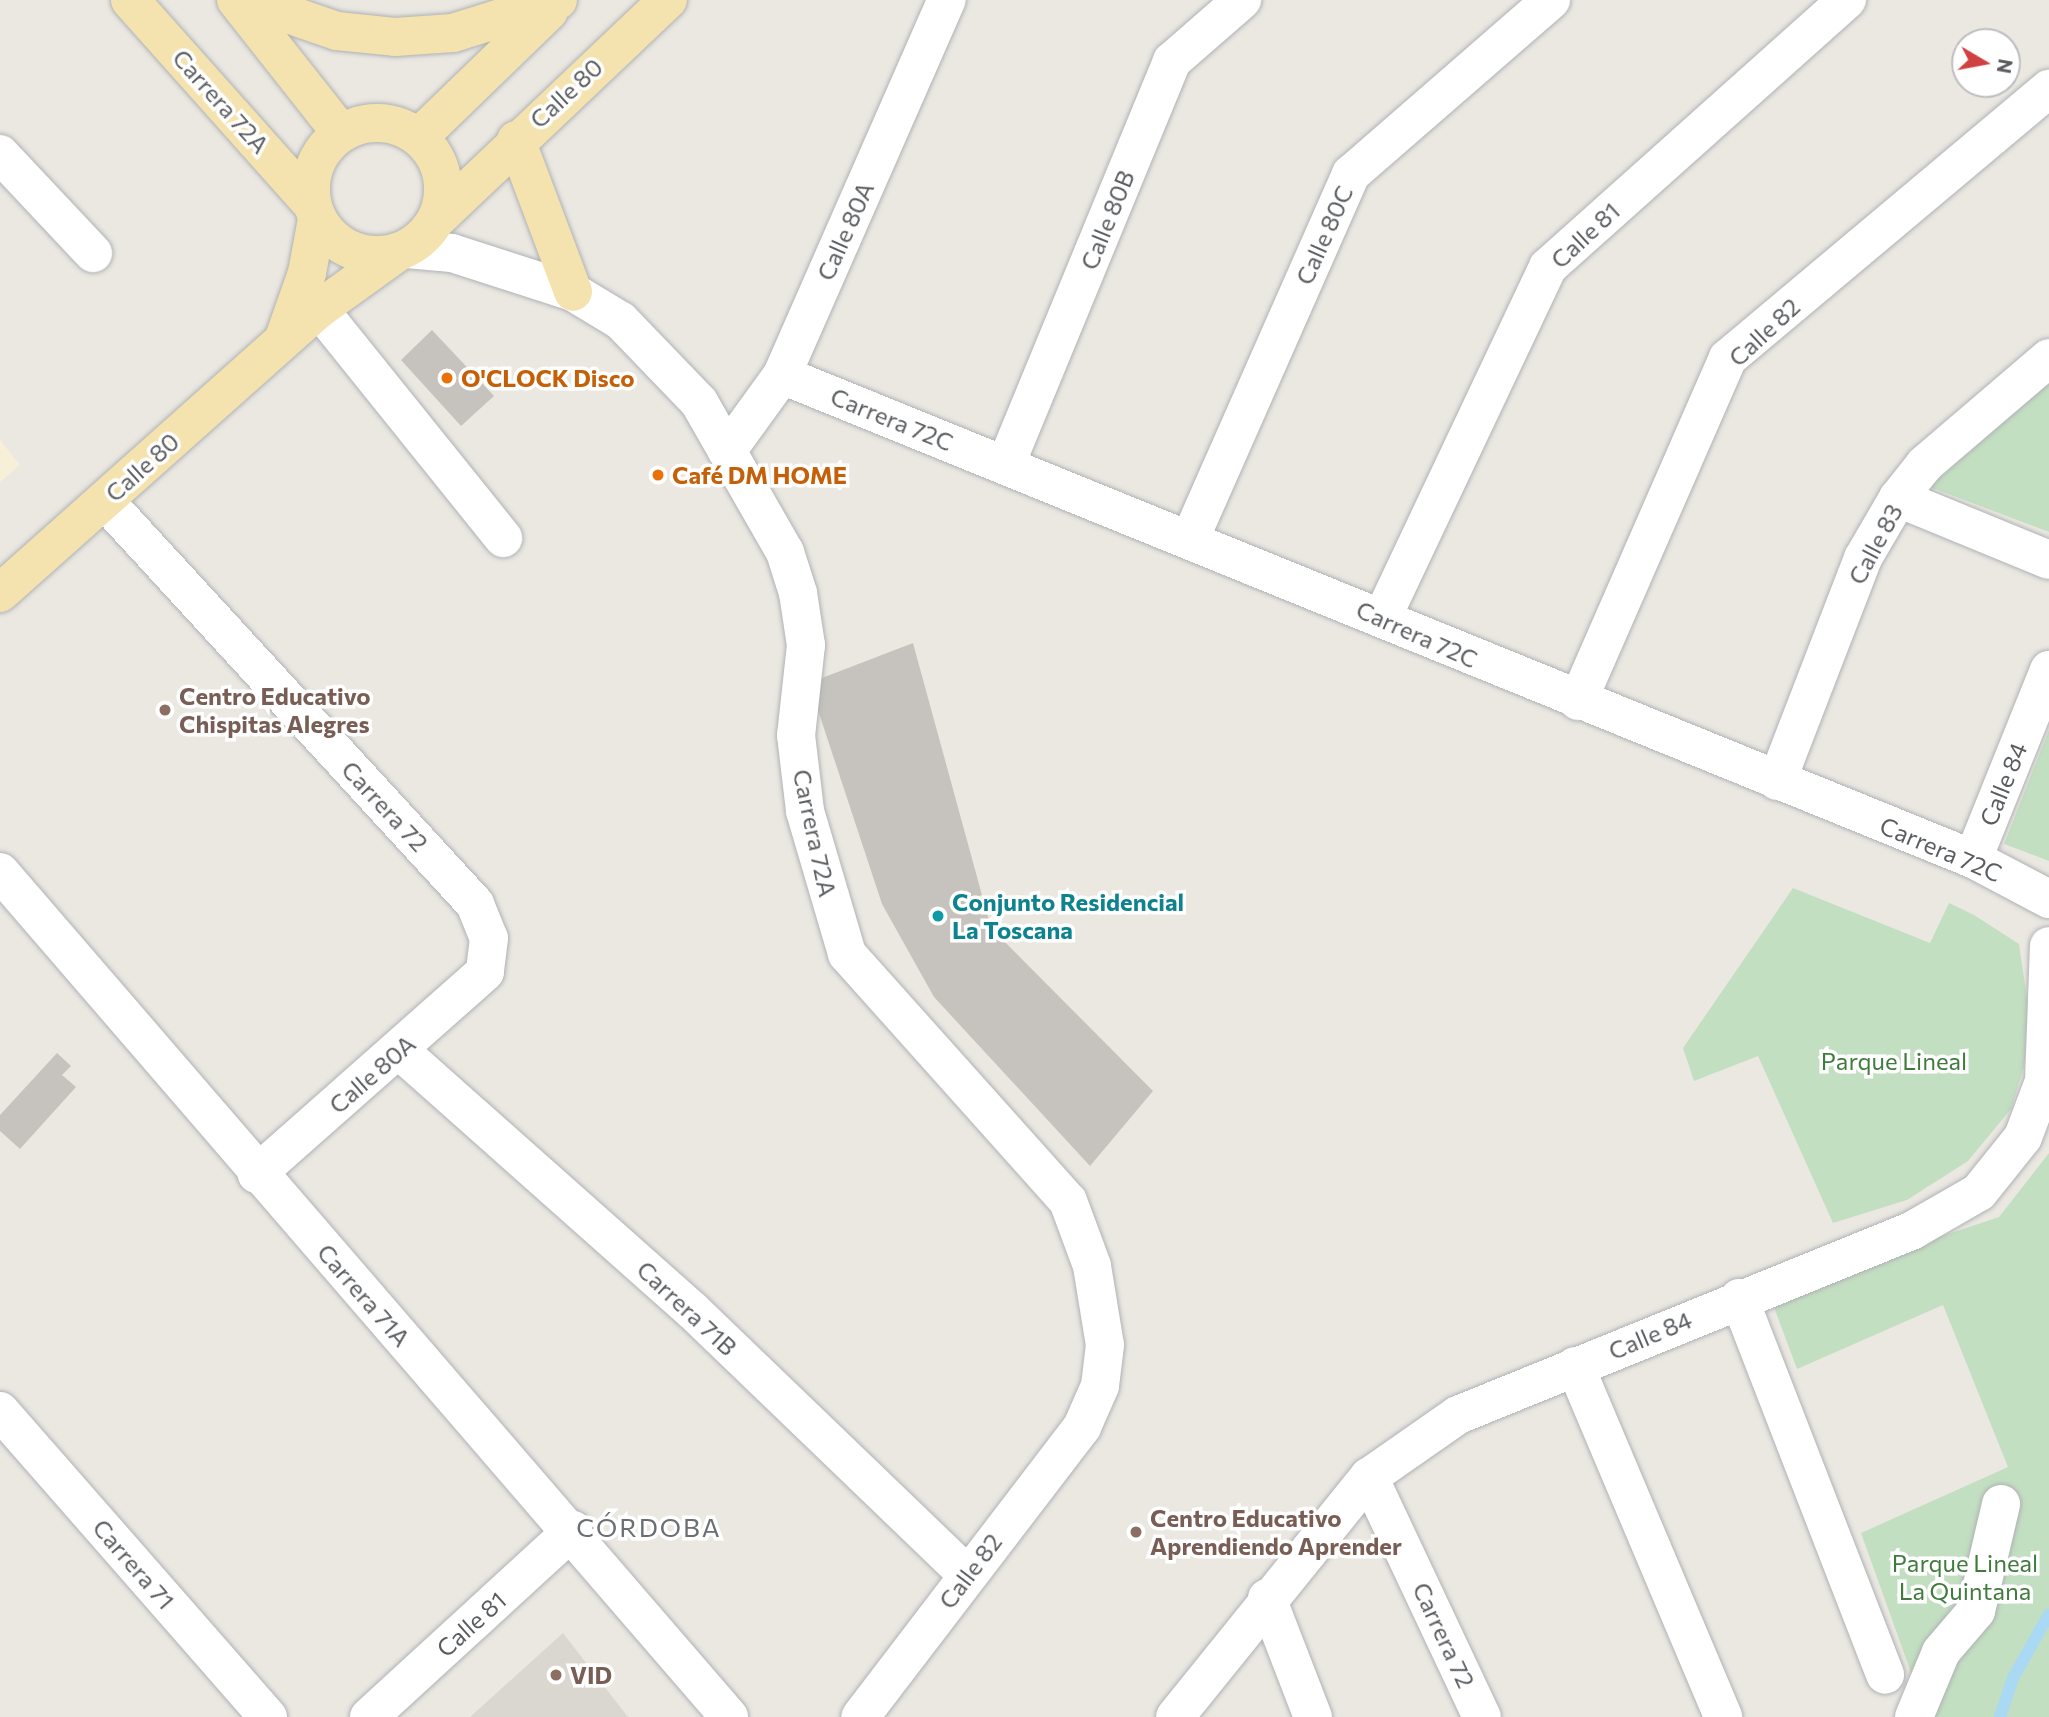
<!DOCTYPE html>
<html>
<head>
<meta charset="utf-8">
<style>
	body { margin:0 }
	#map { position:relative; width:2049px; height:1717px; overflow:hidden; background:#ebe8e2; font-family:Commissioner,sans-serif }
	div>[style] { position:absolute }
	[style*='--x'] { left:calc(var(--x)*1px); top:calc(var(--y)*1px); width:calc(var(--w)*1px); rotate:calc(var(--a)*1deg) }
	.commercial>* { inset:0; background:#f8efd9 }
	.education>* { inset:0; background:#dad7d0 }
	.green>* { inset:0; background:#c3dfc1 }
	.stream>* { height:12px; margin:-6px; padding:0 6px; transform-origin:6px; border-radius:6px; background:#a9d9f3 }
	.building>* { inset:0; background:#c6c3be }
	.roads { filter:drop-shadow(0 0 2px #afb2b5) drop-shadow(0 0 2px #afb2b5) }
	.minor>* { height:38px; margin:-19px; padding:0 19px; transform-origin:19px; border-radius:19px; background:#fff }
	.major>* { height:38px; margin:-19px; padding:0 19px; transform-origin:19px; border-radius:19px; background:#f4e3ae }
	.major>.ring { margin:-19px; padding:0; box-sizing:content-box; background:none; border:38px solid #f4e3ae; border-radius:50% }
	.dots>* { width:19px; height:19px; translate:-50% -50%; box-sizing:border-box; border:4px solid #fff; border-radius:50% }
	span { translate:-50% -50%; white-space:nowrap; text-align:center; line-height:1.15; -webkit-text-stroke:7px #fff; paint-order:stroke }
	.street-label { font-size:24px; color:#5a5d60 }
	.food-label { font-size:24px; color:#c56008; font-weight:700 }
	.left { translate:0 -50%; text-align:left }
	.education-label { font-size:24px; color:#785e54; font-weight:700 }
	.culture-label { font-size:24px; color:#0d838f; font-weight:700 }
	.park-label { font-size:24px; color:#407b3e }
	.neighbourhood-label { font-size:26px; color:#6b6f72; letter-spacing:2px }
	.north { position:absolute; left:1951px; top:28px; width:70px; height:70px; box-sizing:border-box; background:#fff; border:2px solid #bdbebf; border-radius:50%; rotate:100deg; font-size:19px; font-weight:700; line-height:28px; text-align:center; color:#5a5d60 }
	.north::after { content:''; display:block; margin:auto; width:24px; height:32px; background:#d14141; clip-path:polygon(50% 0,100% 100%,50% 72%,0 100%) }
</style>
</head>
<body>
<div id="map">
	<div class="commercial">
		<i style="clip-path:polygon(0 440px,20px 465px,0 482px)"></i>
	</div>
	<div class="education">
		<i style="clip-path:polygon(563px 1633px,628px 1717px,470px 1717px)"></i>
	</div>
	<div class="green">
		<i style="clip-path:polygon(2049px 381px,2049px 532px,1930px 487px)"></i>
		<i style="clip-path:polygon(2049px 730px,2049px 861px,2004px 844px)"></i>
		<i style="clip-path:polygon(1793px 888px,1930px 943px,1949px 903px,1974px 915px,2019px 944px,2029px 1012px,2024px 1067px,2011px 1109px,1968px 1161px,1907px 1200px,1833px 1223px,1758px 1056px,1694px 1081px,1683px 1048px)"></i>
		<i style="clip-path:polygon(2049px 1153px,2049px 1717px,1906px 1717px,1919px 1695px,1861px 1533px,2008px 1467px,1943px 1305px,1797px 1369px,1769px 1294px,1999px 1217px)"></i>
	</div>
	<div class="stream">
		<i style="--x:2000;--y:1717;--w:41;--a:-71.6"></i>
		<i style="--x:2013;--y:1678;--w:73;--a:-60.6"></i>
	</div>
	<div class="building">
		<i style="clip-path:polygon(432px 330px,494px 396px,461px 426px,401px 360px)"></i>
		<i style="clip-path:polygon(913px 643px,991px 928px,1153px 1091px,1090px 1166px,934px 997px,882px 904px,809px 683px)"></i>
		<i style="clip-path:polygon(57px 1053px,71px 1066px,62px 1075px,76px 1087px,20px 1149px,0 1131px,0 1115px)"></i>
	</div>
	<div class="roads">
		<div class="minor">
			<i style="--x:0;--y:154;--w:136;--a:46.8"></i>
			<i style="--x:407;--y:249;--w:45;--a:5.1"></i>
			<i style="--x:452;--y:253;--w:127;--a:17.9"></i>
			<i style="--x:573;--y:292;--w:56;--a:31.1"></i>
			<i style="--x:621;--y:321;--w:112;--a:46.1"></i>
			<i style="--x:699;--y:402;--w:173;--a:60.2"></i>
			<i style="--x:785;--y:552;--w:43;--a:72.4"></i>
			<i style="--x:798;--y:593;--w:53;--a:81.3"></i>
			<i style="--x:806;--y:645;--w:91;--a:96.3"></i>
			<i style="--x:796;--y:735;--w:77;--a:83.2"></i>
			<i style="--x:805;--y:811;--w:149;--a:73.6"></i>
			<i style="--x:847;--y:954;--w:331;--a:48.2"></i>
			<i style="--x:1068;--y:1201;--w:69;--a:69.7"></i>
			<i style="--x:1092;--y:1266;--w:80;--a:80.7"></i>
			<i style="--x:1105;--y:1345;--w:41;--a:97"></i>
			<i style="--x:1100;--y:1386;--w:45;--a:113.7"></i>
			<i style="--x:1082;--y:1427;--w:365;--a:127.4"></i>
			<i style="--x:319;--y:309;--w:294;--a:51.2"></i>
			<i style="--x:782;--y:375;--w:1286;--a:22.12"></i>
			<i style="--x:1973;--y:859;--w:86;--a:27.8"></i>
			<i style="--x:727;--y:451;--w:94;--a:-54.1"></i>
			<i style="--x:782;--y:375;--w:410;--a:-66.3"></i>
			<i style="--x:1006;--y:464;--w:436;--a:-67.6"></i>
			<i style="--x:1172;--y:61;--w:93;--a:-41.1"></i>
			<i style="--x:1898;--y:498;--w:163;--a:22.3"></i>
			<i style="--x:105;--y:501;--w:547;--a:47.44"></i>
			<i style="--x:475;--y:904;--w:37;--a:68"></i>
			<i style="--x:489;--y:938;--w:34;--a:97"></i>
			<i style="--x:485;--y:972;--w:305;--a:138.5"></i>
			<i style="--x:1190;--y:539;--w:399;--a:-66.2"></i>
			<i style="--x:1351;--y:174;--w:265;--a:-41"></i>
			<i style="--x:1382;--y:618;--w:388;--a:-64.7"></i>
			<i style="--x:1548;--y:267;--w:401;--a:-41.8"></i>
			<i style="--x:1578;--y:701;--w:374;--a:-66.4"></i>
			<i style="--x:1728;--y:358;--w:419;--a:-40"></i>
			<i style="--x:1777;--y:781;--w:239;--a:-68.9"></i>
			<i style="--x:1863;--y:558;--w:69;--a:-59.7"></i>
			<i style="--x:1898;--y:498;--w:43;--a:-51.5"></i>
			<i style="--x:1925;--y:464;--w:163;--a:-40.5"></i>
			<i style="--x:1973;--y:859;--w:204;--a:-68.1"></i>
			<i style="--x:0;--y:872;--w:1116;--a:49.21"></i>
			<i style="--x:399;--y:1050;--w:393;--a:41.6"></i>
			<i style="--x:693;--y:1311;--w:380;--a:43.9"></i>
			<i style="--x:1739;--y:1298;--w:404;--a:68.8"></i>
			<i style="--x:1575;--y:1366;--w:381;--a:67.1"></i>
			<i style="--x:0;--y:1411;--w:407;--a:48.8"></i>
			<i style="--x:1369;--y:1477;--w:265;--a:64.8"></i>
			<i style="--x:1267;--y:1598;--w:128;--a:68.9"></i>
			<i style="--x:369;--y:1717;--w:277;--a:-42.5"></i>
			<i style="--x:1175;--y:1717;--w:309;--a:-51.1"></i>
			<i style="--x:1369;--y:1477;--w:108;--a:-34.9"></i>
			<i style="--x:1458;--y:1415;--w:491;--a:-22.1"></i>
			<i style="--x:1913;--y:1230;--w:76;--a:-29.9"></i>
			<i style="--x:1979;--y:1192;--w:70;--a:-51.3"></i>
			<i style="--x:2023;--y:1137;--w:60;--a:-69.4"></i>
			<i style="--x:2044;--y:1081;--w:135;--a:-87.9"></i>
			<i style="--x:1914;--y:1717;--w:70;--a:-67.4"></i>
			<i style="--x:1941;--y:1652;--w:54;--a:-49.5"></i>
			<i style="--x:1976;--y:1611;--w:110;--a:-76.8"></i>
		</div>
		<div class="major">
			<i style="--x:130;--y:0;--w:273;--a:48.3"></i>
			<i style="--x:236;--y:0;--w:169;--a:51.7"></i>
			<i style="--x:247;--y:0;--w:95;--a:19"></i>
			<i style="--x:337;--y:31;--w:58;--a:5.9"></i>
			<i style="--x:395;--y:37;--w:58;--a:-3.9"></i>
			<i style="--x:453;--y:33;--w:110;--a:-17.4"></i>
			<i class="ring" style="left:311px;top:123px;width:94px;height:94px"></i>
			<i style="--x:419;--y:137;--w:181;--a:-44.1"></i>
			<i style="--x:516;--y:140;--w:162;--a:69.4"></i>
			<i style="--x:438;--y:218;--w:317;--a:-43.5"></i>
			<i style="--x:284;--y:338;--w:69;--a:-70.5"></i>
			<i style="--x:307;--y:273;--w:55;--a:-79.5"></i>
			<i style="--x:0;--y:593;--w:427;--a:-41.7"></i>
			<i style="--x:319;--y:309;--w:96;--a:-35.7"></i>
		</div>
	</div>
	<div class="dots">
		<i style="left:447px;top:378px;background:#e8710a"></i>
		<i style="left:658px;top:475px;background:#e8710a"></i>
		<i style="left:165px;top:710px;background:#8d6e63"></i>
		<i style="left:938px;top:916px;background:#0f9aa8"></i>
		<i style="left:1136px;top:1532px;background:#8d6e63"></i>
		<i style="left:556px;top:1675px;background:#8d6e63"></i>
	</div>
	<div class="street-label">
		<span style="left:566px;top:93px;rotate:-43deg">Calle 80</span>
		<span style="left:221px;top:101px;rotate:48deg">Carrera 72A</span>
		<span style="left:1107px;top:220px;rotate:-68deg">Calle 80B</span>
		<span style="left:845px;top:231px;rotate:-66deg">Calle 80A</span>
		<span style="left:1324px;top:235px;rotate:-66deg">Calle 80C</span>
		<span style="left:1585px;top:235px;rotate:-43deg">Calle 81</span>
		<span style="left:1764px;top:332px;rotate:-43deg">Calle 82</span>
		<span style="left:892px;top:419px;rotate:22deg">Carrera 72C</span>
		<span style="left:142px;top:467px;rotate:-42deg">Calle 80</span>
		<span style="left:1875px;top:544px;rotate:-62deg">Calle 83</span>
		<span style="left:1417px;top:634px;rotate:24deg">Carrera 72C</span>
		<span style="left:2003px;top:784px;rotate:-68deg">Calle 84</span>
		<span style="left:385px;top:806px;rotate:47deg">Carrera 72</span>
		<span style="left:815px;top:833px;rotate:78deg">Carrera 72A</span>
		<span style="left:1941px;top:849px;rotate:23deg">Carrera 72C</span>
		<span style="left:372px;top:1074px;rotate:-41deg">Calle 80A</span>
		<span style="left:364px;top:1295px;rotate:49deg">Carrera 71A</span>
		<span style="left:687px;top:1308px;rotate:43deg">Carrera 71B</span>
		<span style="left:1650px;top:1335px;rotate:-23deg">Calle 84</span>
		<span style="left:134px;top:1564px;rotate:49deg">Carrera 71</span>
		<span style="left:970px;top:1571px;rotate:-53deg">Calle 82</span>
		<span style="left:471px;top:1624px;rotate:-42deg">Calle 81</span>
		<span style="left:1444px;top:1635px;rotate:65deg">Carrera 72</span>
	</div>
	<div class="food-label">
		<span class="left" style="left:461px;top:378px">O'CLOCK Disco</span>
		<span class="left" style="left:672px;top:475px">Café DM HOME</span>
	</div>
	<div class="education-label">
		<span class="left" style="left:179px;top:710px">Centro Educativo<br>Chispitas Alegres</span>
		<span class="left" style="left:1150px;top:1532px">Centro Educativo<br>Aprendiendo Aprender</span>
		<span class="left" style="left:570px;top:1675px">VID</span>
	</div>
	<div class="culture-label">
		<span class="left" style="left:952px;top:916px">Conjunto Residencial<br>La Toscana</span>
	</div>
	<div class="park-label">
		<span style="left:1894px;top:1061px">Parque Lineal</span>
		<span style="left:1965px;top:1577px">Parque Lineal<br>La Quintana</span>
	</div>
	<div class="neighbourhood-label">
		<span style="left:649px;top:1527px">CÓRDOBA</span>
	</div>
	<div class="north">N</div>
</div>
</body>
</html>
